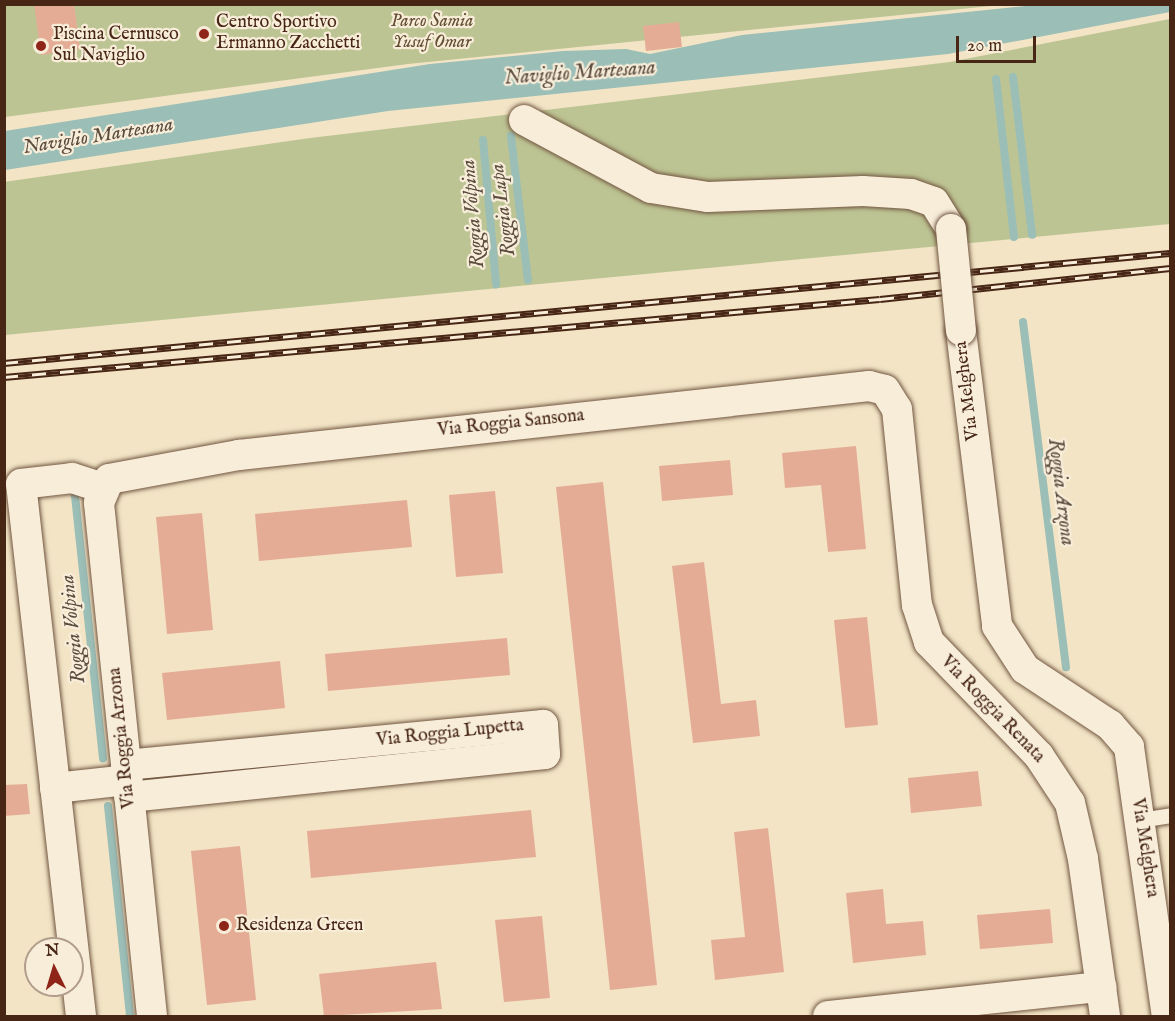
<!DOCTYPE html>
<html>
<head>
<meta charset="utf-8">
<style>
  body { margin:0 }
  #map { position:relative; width:1175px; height:1021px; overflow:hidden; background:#f2e4c5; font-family:"IM FELL English",serif }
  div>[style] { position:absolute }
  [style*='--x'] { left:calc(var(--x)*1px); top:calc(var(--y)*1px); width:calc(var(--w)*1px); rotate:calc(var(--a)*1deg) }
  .green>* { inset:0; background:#bdc493 }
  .water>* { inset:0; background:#9bbeb7 }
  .stream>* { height:8px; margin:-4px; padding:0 4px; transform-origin:4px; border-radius:4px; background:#9bbeb7 }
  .building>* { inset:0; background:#e5ac95 }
  .roads { filter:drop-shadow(0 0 2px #725641) drop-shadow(0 0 2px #725641) }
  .service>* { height:15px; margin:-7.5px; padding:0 7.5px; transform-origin:7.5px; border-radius:7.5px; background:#f7edd9 }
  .minor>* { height:30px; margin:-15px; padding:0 15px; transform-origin:15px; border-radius:15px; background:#f7edd9 }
  .rail>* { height:7px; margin-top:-3.5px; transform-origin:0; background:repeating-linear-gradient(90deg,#f7edd9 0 14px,#472615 0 28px); box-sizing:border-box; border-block:2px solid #472615 }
  .bridges { filter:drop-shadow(0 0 2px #725641) drop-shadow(0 0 2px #725641) }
  .minor-bridge>* { height:30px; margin:-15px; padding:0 15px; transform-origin:15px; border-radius:15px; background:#f7edd9 }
  .dots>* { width:16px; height:16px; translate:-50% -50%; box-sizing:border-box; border:3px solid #f7edd9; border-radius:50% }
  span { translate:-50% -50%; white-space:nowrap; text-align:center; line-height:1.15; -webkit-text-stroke:4.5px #f7edd9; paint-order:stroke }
  .park-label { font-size:18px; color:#644e34; font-style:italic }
  .poi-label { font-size:18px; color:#472615 }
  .left { translate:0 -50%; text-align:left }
  .street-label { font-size:18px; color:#472615 }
  .water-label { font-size:20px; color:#5c4c3e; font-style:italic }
  .frame { position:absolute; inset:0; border:6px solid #472615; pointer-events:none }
  .north { position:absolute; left:24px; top:937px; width:60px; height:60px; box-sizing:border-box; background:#f7edd9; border:2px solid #b19d8b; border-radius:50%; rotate:355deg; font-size:16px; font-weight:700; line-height:24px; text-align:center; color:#472615 }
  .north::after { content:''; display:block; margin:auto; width:21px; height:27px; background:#8f2418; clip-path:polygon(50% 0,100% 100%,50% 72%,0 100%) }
  .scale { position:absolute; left:956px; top:36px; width:80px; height:27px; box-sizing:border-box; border:3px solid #472615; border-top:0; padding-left:8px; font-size:18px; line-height:21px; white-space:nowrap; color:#472615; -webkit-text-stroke:4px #f7edd9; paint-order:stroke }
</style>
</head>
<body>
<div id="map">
  <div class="green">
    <div style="clip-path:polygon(4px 5px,1001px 5px,408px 64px,5px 117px)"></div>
    <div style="clip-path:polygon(1170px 19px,1170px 224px,5px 335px,4px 182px,310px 138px,950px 62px)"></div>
  </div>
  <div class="water">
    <div style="clip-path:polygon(1036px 5px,1170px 5px,1170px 12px,948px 54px,388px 111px,5px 170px,5px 131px,430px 64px,563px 51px,626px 49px,650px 54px,742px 35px)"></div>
  </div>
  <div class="stream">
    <div style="--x:1013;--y:77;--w:159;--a:83.1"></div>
    <div style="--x:996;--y:79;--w:159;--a:83.5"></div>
    <div style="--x:511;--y:136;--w:145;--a:83.3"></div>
    <div style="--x:483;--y:140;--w:145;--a:84.8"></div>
    <div style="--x:1023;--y:322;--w:348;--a:82.9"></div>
    <div style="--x:75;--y:496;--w:264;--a:83.9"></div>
    <div style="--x:108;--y:806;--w:211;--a:84"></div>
  </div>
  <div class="building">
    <div style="clip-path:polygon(34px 4px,74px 4px,80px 49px,41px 55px)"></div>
    <div style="clip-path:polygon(679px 22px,682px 47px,646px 51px,643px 26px)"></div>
    <div style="clip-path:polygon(856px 446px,866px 549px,828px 552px,821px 485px,785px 488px,782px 453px)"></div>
    <div style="clip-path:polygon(730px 460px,733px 495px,662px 501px,659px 466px)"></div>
    <div style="clip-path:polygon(603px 482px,657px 985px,610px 990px,556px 487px)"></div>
    <div style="clip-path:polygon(495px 491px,503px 573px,456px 577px,449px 495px)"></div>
    <div style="clip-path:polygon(407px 500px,412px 547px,259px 561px,255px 514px)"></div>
    <div style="clip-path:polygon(202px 513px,213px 630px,167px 634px,156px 517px)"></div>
    <div style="clip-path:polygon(704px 562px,721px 704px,756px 700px,760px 736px,693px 743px,672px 566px)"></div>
    <div style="clip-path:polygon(867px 617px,878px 725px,845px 728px,834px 620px)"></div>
    <div style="clip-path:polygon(507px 638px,510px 675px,328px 691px,325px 654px)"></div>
    <div style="clip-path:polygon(280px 661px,285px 708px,167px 720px,162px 673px)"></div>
    <div style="clip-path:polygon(978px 771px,982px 806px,911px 813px,908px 778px)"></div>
    <div style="clip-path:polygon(27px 784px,30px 814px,4px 816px,4px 785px)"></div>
    <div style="clip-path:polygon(531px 810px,536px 857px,311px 878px,307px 831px)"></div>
    <div style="clip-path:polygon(768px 828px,784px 972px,715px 980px,711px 940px,745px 937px,734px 832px)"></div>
    <div style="clip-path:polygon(240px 846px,256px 1000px,207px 1005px,191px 851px)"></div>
    <div style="clip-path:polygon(883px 889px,886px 924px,923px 921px,926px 955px,853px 963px,846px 893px)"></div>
    <div style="clip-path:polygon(1050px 909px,1053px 943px,980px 949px,977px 915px)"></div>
    <div style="clip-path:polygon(542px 916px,550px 998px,504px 1002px,495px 920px)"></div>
    <div style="clip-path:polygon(436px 962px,442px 1009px,324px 1016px,319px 974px)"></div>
  </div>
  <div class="roads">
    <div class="service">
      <div style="--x:1140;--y:820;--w:30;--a:-9"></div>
    </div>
    <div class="minor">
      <div style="--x:524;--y:120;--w:144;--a:28.2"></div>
      <div style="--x:651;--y:188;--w:58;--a:9"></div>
      <div style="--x:708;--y:197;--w:155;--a:-2.2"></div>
      <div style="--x:863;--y:191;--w:48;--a:3.6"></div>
      <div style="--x:911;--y:194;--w:24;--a:19"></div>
      <div style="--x:934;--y:202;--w:32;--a:58"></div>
      <div style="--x:961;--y:331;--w:297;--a:83"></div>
      <div style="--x:997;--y:626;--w:51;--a:56.9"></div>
      <div style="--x:1025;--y:669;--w:102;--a:33.4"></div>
      <div style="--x:1110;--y:725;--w:29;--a:49"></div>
      <div style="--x:1129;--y:747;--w:272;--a:82"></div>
      <div style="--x:126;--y:765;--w:419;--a:-5.5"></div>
      <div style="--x:543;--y:725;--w:29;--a:86"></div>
      <div style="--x:545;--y:754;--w:418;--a:174.1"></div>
      <div style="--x:55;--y:788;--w:72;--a:-6.3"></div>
      <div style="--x:81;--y:1016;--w:535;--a:-96.43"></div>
      <div style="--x:21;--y:484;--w:51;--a:-6.7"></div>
      <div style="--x:72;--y:478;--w:33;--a:18"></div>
      <div style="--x:152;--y:1016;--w:516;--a:-95.9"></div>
      <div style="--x:99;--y:503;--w:26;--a:-67"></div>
      <div style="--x:109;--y:479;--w:132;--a:-10.5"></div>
      <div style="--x:239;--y:455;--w:634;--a:-6.25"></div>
      <div style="--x:869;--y:386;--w:16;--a:14"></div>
      <div style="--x:885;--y:390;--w:22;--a:58"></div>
      <div style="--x:897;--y:409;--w:197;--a:84.2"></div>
      <div style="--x:917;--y:605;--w:39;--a:72"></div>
      <div style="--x:929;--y:642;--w:158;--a:46"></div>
      <div style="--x:1039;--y:756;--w:56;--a:56.6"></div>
      <div style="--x:1070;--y:803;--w:57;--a:76.9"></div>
      <div style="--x:1083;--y:859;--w:159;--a:82"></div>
      <div style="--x:828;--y:1016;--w:275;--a:-6.1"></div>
    </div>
  </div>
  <div class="rail">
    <div style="--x:4;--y:363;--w:1171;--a:-5.39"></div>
    <div style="--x:4;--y:377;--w:879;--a:-5.09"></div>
    <div style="--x:880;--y:299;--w:292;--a:-6.1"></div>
  </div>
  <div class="bridges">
    <div class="minor-bridge">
      <div style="--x:951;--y:229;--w:102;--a:84.4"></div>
    </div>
  </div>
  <div class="dots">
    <div style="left:204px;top:34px;background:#8f2418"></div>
    <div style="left:41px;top:46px;background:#8f2418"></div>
    <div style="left:224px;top:926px;background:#8f2418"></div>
  </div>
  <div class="park-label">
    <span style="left:432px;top:33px">Parco Samia<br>Yusuf Omar</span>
  </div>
  <div class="poi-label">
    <span class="left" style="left:216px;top:34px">Centro Sportivo<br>Ermanno Zacchetti</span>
    <span class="left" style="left:53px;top:46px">Piscina Cernusco<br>Sul Naviglio</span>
    <span class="left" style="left:236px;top:926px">Residenza Green</span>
  </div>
  <div class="street-label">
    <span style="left:968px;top:391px;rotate:-97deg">Via Melghera</span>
    <span style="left:511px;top:424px;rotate:-6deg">Via Roggia Sansona</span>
    <span style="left:992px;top:710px;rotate:46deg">Via Roggia Renata</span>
    <span style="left:450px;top:734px;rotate:-6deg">Via Roggia Lupetta</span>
    <span style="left:123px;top:738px;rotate:-96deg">Via Roggia Arzona</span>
    <span style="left:1144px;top:848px;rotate:81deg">Via Melghera</span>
  </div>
  <div class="water-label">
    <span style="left:580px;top:73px;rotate:-4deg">Naviglio Martesana</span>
    <span style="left:98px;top:136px;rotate:-9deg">Naviglio Martesana</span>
    <span style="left:503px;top:210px;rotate:-97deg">Roggia Lupa</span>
    <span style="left:473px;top:214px;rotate:-95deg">Roggia Volpina</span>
    <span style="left:1061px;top:492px;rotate:83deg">Roggia Arzona</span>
    <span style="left:73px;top:629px;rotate:-96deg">Roggia Volpina</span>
  </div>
  <div class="frame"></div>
  <div class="north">N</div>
  <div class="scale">20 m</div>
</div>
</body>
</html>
